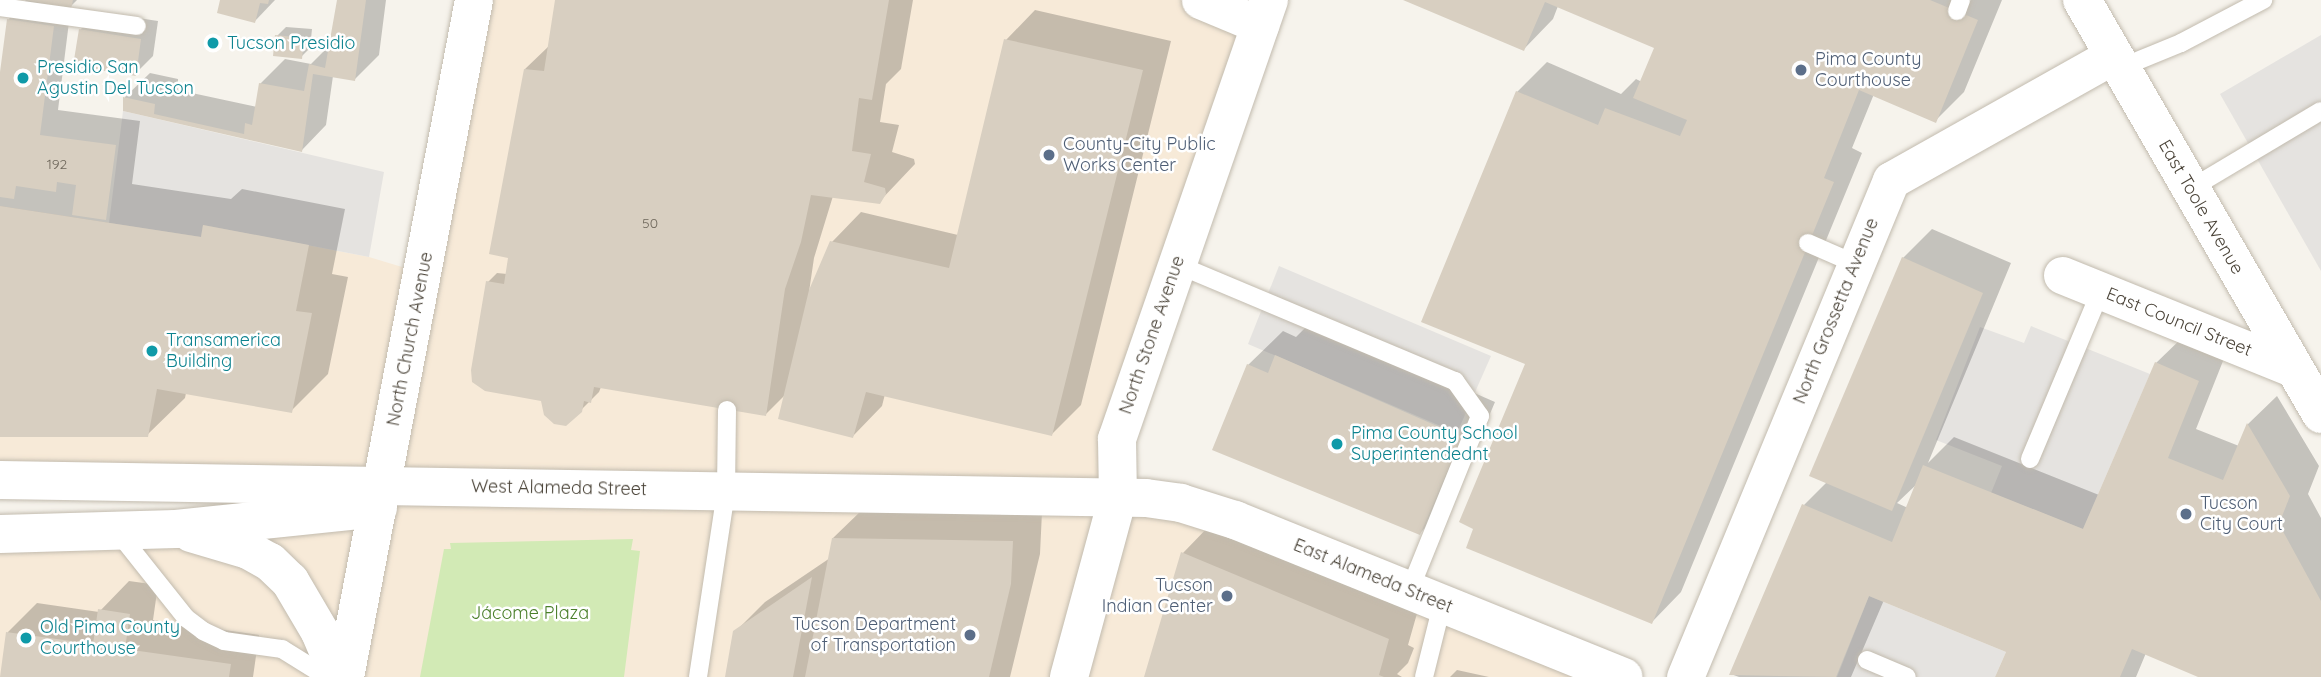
<!DOCTYPE html>
<html>
<head>
<meta charset="utf-8">
<style>
  body { margin:0 }
  #map { position:relative; width:2321px; height:677px; overflow:hidden; background:#f6f3ec; font-family:Quicksand,sans-serif }
  div>[style] { position:absolute }
  [style*='--x'] { left:calc(var(--x)*1px); top:calc(var(--y)*1px); width:calc(var(--w)*1px); rotate:calc(var(--a)*1deg) }
  .commercial>* { inset:0; background:#f7ead8 }
  .green>* { inset:0; background:#d2eab5 }
  .parking>* { inset:0; background:#e5e3e0 }
  .shadow>* { inset:0; background:#0003 }
  .building>* { inset:0; background:#d8cfc1 }
  .roads { filter:drop-shadow(0 0 2px #c2bbae) drop-shadow(0 0 2px #c2bbae) }
  .service>* { height:18px; margin:-9px; padding:0 9px; transform-origin:9px; border-radius:9px; background:#fff }
  .minor>* { height:37px; margin:-18.5px; padding:0 18.5px; transform-origin:18.5px; border-radius:18.5px; background:#fff }
  .tertiary>* { height:38px; margin:-19px; padding:0 19px; transform-origin:19px; border-radius:19px; background:#fff }
  .dots>* { width:19px; height:19px; translate:-50% -50%; box-sizing:border-box; border:4px solid #fff; border-radius:50% }
  span { translate:-50% -50%; white-space:nowrap; text-align:center; line-height:1.15; -webkit-text-stroke:5px #fff; paint-order:stroke }
  .number-label { font-size:14px; color:#6e675b }
  .number-label span { -webkit-text-stroke-width:0 }
  .culture-label { font-size:18px; color:#0d838f }
  .left { translate:0 -50%; text-align:left }
  .service-label { font-size:18px; color:#4e5e75 }
  .right { translate:-100% -50%; text-align:right }
  .street-label { font-size:18px; color:#4b4439 }
  .park-label { font-size:18px; color:#4a7f2a }
</style>
</head>
<body>
<div id="map">
  <div class="commercial">
    <div style="clip-path:polygon(473px 0,1200px 0,1260px 25px,1119px 478px,1623px 677px,0 677px,0 534px,377px 508px,0 480px,0 206px,201px 237px,203px 225px,369px 257px,422px 273px)"></div>
  </div>
  <div class="green">
    <div style="clip-path:polygon(633px 539px,631px 550px,640px 551px,624px 677px,420px 677px,444px 549px,451px 549px,450px 543px)"></div>
  </div>
  <div class="parking">
    <div style="clip-path:polygon(2321px 35px,2321px 271px,2220px 94px)"></div>
    <div style="clip-path:polygon(123px 111px,384px 172px,369px 257px,203px 225px,201px 237px,109px 223px)"></div>
    <div style="clip-path:polygon(1279px 266px,1491px 356px,1457px 433px,1248px 344px)"></div>
    <div style="clip-path:polygon(2031px 326px,2150px 374px,2083px 529px,1991px 493px,2002px 466px,1936px 440px,1980px 327px,2024px 343px)"></div>
    <div style="clip-path:polygon(1869px 596px,2006px 652px,1995px 677px,1837px 677px)"></div>
  </div>
  <div class="shadow">
    <div style="clip-path:polygon(26px 0,77px 0,71px 6px,58px 110px,140px 121px,132px 184px,231px 199px,242px 189px,345px 209px,332px 274px,348px 277px,328px 374px,291px 411px,186px 393px,185px 398px,147px 435px,0 435px,0 86px,8px 20px)"></div>
    <div style="clip-path:polygon(221px 0,275px 0,255px 21px)"></div>
    <div style="clip-path:polygon(339px 0,386px 0,379px 55px,354px 80px,333px 76px,326px 125px,302px 150px,124px 109px,125px 97px,150px 73px,178px 79px,178px 90px,257px 107px,260px 84px,285px 59px,311px 64px,331px 44px)"></div>
    <div style="clip-path:polygon(557px 0,913px 0,901px 69px,886px 84px,880px 122px,899px 125px,892px 152px,914px 159px,915px 164px,879px 202px,833px 196px,814px 258px,809px 292px,832px 242px,861px 212px,958px 235px,1006px 40px,1035px 10px,1171px 41px,1081px 405px,1052px 434px,885px 394px,882px 406px,853px 436px,786px 394px,765px 415px,601px 387px,599px 392px,581px 410px,488px 282px,497px 273px,507px 274px,525px 69px,550px 45px)"></div>
    <div style="clip-path:polygon(1407px 0,2002px 0,1964px 92px,1935px 121px,1874px 94px,1852px 148px,1862px 153px,1681px 592px,1652px 622px,1527px 363px,1517px 92px,1547px 62px,1621px 94px,1636px 79px,1642px 82px,1657px 47px,1558px 6px,1553px 19px,1524px 49px)"></div>
    <div style="clip-path:polygon(98px 12px,158px 21px,153px 56px,135px 74px,80px 30px)"></div>
    <div style="clip-path:polygon(286px 27px,312px 29px,310px 48px,301px 57px,277px 36px)"></div>
    <div style="clip-path:polygon(evenodd,1932px 229px,2011px 263px,1928px 463px,1954px 437px,2099px 495px,2156px 363px,2186px 334px,2227px 351px,2196px 429px,2239px 446px,2248px 424px,2277px 396px,2319px 466px,2308px 494px,2321px 518px,2321px 677px,2203px 677px,2146px 653px,2136px 677px,1997px 677px,2008px 651px,1884px 600px,1851px 677px,1739px 677px,1731px 674px,1804px 505px,1827px 482px,1903px 258px,1932px 229px,1918px 483px,1908px 508px,1897px 503px,1918px 483px)"></div>
    <div style="clip-path:polygon(1311px 322px,1495px 402px,1454px 499px,1420px 533px,1248px 365px,1283px 331px,1296px 337px)"></div>
    <div style="clip-path:polygon(863px 509px,1042px 512px,1040px 554px,1010px 677px,727px 677px,735px 632px,765px 602px,830px 558px,833px 538px)"></div>
    <div style="clip-path:polygon(1212px 523px,1418px 610px,1408px 645px,1414px 648px,1408px 663px,1397px 674px,1402px 677px,1147px 677px,1183px 553px)"></div>
    <div style="clip-path:polygon(129px 581px,158px 585px,153px 620px,259px 635px,253px 677px,1px 677px,8px 632px,37px 603px,99px 612px)"></div>
    <div style="clip-path:polygon(1457px 670px,1489px 677px,1450px 677px)"></div>
  </div>
  <div class="building">
    <div style="clip-path:polygon(25px 0,73px 0,71px 9px)"></div>
    <div style="clip-path:polygon(220px 0,269px 0,268px 4px,260px 3px,255px 23px,217px 13px)"></div>
    <div style="clip-path:polygon(337px 0,366px 0,355px 81px,313px 74px,302px 152px,123px 111px,123px 97px,155px 104px,154px 114px,244px 134px,245px 123px,252px 125px,259px 83px,304px 91px,309px 64px,325px 68px)"></div>
    <div style="clip-path:polygon(555px 0,889px 0,872px 100px,859px 98px,852px 151px,871px 154px,864px 182px,885px 188px,886px 194px,880px 204px,811px 195px,801px 242px,785px 289px,766px 416px,594px 387px,591px 403px,584px 401px,582px 412px,566px 426px,554px 424px,544px 415px,541px 401px,485px 391px,472px 382px,471px 370px,486px 281px,504px 284px,508px 258px,489px 254px,524px 69px,544px 71px)"></div>
    <div style="clip-path:polygon(1403px 0,1930px 0,1978px 20px,1936px 123px,1859px 90px,1824px 178px,1834px 182px,1652px 624px,1466px 548px,1473px 529px,1459px 522px,1525px 364px,1421px 322px,1516px 91px,1598px 125px,1605px 108px,1680px 136px,1687px 120px,1633px 98px,1654px 48px,1545px 2px,1524px 51px)"></div>
    <div style="clip-path:polygon(7px 19px,54px 26px,40px 135px,116px 145px,106px 220px,72px 215px,76px 185px,57px 182px,56px 192px,16px 186px,14px 199px,0 197px,0 72px)"></div>
    <div style="clip-path:polygon(79px 29px,141px 39px,136px 76px,73px 66px)"></div>
    <div style="clip-path:polygon(275px 35px,304px 38px,302px 59px,273px 56px)"></div>
    <div style="clip-path:polygon(1004px 39px,1143px 70px,1052px 436px,866px 392px,853px 438px,778px 419px,809px 290px,830px 241px,949px 268px)"></div>
    <div style="clip-path:polygon(0 206px,201px 237px,203px 225px,309px 245px,296px 311px,312px 313px,292px 413px,157px 389px,148px 437px,0 437px)"></div>
    <div style="clip-path:polygon(1902px 257px,1983px 293px,1892px 511px,1809px 476px)"></div>
    <div style="clip-path:polygon(1275px 355px,1462px 437px,1420px 535px,1212px 450px,1247px 364px,1268px 373px)"></div>
    <div style="clip-path:polygon(2155px 362px,2199px 381px,2168px 458px,2223px 480px,2247px 423px,2290px 496px,2279px 524px,2321px 601px,2321px 677px,2198px 677px,2132px 649px,2120px 677px,1995px 677px,2006px 652px,1869px 596px,1836px 677px,1729px 675px,1802px 504px,1892px 542px,1923px 465px,2083px 529px)"></div>
    <div style="clip-path:polygon(832px 538px,1013px 541px,1011px 584px,989px 677px,805px 677px)"></div>
    <div style="clip-path:polygon(1181px 552px,1389px 639px,1379px 675px,1384px 677px,1144px 677px)"></div>
    <div style="clip-path:polygon(812px 577px,793px 677px,725px 677px,733px 631px)"></div>
    <div style="clip-path:polygon(98px 609px,130px 614px,125px 649px,231px 664px,229px 677px,0 677px,6px 632px,93px 644px)"></div>
  </div>
  <div class="roads">
    <div class="service">
      <div style="--x:0;--y:7;--w:138;--a:7.9"></div>
      <div style="--x:1957;--y:11;--w:12;--a:-70"></div>
      <div style="--x:2120;--y:68;--w:66;--a:-22.3"></div>
      <div style="--x:2181;--y:43;--w:93;--a:-27.7"></div>
      <div style="--x:2190;--y:189;--w:152;--a:-30.8"></div>
      <div style="--x:1808;--y:243;--w:52;--a:23.6"></div>
      <div style="--x:1176;--y:264;--w:303;--a:22.8"></div>
      <div style="--x:1455;--y:381;--w:43;--a:54.5"></div>
      <div style="--x:1480;--y:416;--w:190;--a:112"></div>
      <div style="--x:2030;--y:459;--w:183;--a:-67.2"></div>
      <div style="--x:116;--y:530;--w:112;--a:51.5"></div>
      <div style="--x:186;--y:618;--w:21;--a:37"></div>
      <div style="--x:203;--y:631;--w:23;--a:25"></div>
      <div style="--x:224;--y:641;--w:59;--a:7.9"></div>
      <div style="--x:282;--y:649;--w:53;--a:31.9"></div>
      <div style="--x:1867;--y:660;--w:43;--a:23"></div>
      <div style="--x:698;--y:677;--w:188;--a:-81.4"></div>
      <div style="--x:726;--y:491;--w:81;--a:-89.3"></div>
      <div style="--x:1424;--y:677;--w:74;--a:-76"></div>
    </div>
    <div class="minor">
      <div style="--x:1200;--y:0;--w:65;--a:22.6"></div>
      <div style="--x:2062;--y:275;--w:251;--a:22"></div>
      <div style="--x:1685;--y:677;--w:538;--a:-67.49"></div>
      <div style="--x:1891;--y:180;--w:253;--a:-29.3"></div>
    </div>
    <div class="tertiary">
      <div style="--x:2082;--y:0;--w:478;--a:60"></div>
      <div style="--x:0;--y:480;--w:1146;--a:0.9"></div>
      <div style="--x:1146;--y:498;--w:35;--a:8"></div>
      <div style="--x:1181;--y:503;--w:57;--a:17.5"></div>
      <div style="--x:1235;--y:520;--w:419;--a:22"></div>
      <div style="--x:191;--y:533;--w:59;--a:16.6"></div>
      <div style="--x:248;--y:550;--w:25;--a:29"></div>
      <div style="--x:270;--y:562;--w:28;--a:44"></div>
      <div style="--x:290;--y:581;--w:59;--a:59.5"></div>
      <div style="--x:320;--y:632;--w:49;--a:67.1"></div>
      <div style="--x:0;--y:534;--w:176;--a:-1.6"></div>
      <div style="--x:176;--y:529;--w:203;--a:-5.9"></div>
      <div style="--x:345;--y:677;--w:689;--a:-79.21"></div>
      <div style="--x:1069;--y:677;--w:187;--a:-74.8"></div>
      <div style="--x:1118;--y:497;--w:58;--a:-91"></div>
      <div style="--x:1117;--y:439;--w:465;--a:-70.9"></div>
    </div>
  </div>
  <div class="dots">
    <div style="left:213px;top:43px;background:#0f9aa8"></div>
    <div style="left:1801px;top:70px;background:#5c6f8a"></div>
    <div style="left:23px;top:78px;background:#0f9aa8"></div>
    <div style="left:1049px;top:155px;background:#5c6f8a"></div>
    <div style="left:152px;top:351px;background:#0f9aa8"></div>
    <div style="left:1337px;top:444px;background:#0f9aa8"></div>
    <div style="left:2186px;top:514px;background:#5c6f8a"></div>
    <div style="left:1227px;top:596px;background:#5c6f8a"></div>
    <div style="left:970px;top:635px;background:#5c6f8a"></div>
    <div style="left:26px;top:638px;background:#0f9aa8"></div>
  </div>
  <div class="number-label">
    <span style="left:57px;top:164px">192</span>
    <span style="left:650px;top:223px">50</span>
  </div>
  <div class="culture-label">
    <span class="left" style="left:227px;top:43px">Tucson Presidio</span>
    <span class="left" style="left:37px;top:78px">Presidio San<br>Agustin Del Tucson</span>
    <span class="left" style="left:166px;top:351px">Transamerica<br>Building</span>
    <span class="left" style="left:1351px;top:444px">Pima County School<br>Superintendednt</span>
    <span class="left" style="left:40px;top:638px">Old Pima County<br>Courthouse</span>
  </div>
  <div class="service-label">
    <span class="left" style="left:1815px;top:70px">Pima County<br>Courthouse</span>
    <span class="left" style="left:1063px;top:155px">County-City Public<br>Works Center</span>
    <span class="left" style="left:2200px;top:514px">Tucson<br>City Court</span>
    <span class="right" style="left:1213px;top:596px">Tucson<br>Indian Center</span>
    <span class="right" style="left:956px;top:635px">Tucson Department<br>of Transportation</span>
  </div>
  <div class="street-label">
    <span style="left:2201px;top:207px;rotate:60deg">East Toole Avenue</span>
    <span style="left:1836px;top:311px;rotate:-68deg">North Grossetta Avenue</span>
    <span style="left:2179px;top:322px;rotate:22deg">East Council Street</span>
    <span style="left:1152px;top:335px;rotate:-71deg">North Stone Avenue</span>
    <span style="left:410px;top:339px;rotate:-79deg">North Church Avenue</span>
    <span style="left:559px;top:488px;rotate:1deg">West Alameda Street</span>
    <span style="left:1373px;top:576px;rotate:22deg">East Alameda Street</span>
  </div>
  <div class="park-label">
    <span style="left:530px;top:613px">Jácome Plaza</span>
  </div>
</div>
</body>
</html>
